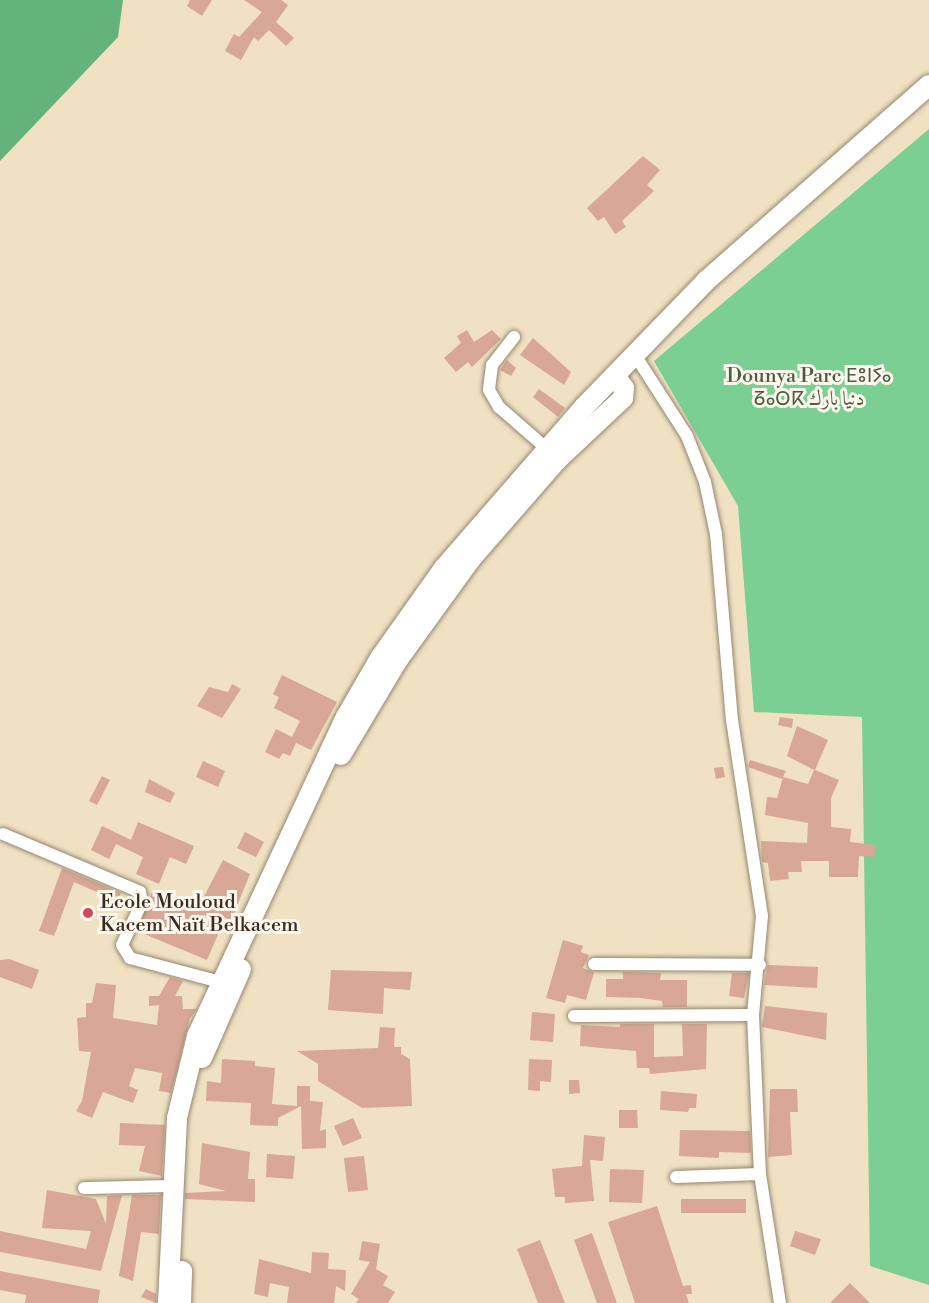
<!DOCTYPE html>
<html>
<head>
<meta charset="utf-8">
<style>
  body { margin:0 }
  #map { position:relative; width:929px; height:1303px; overflow:hidden; background:#efe1c2; font-family:"Libre Bodoni",Amiri,"Noto Sans Tifinagh",serif }
  div>[style] { position:absolute }
  [style*='--x'] { left:calc(var(--x)*1px); top:calc(var(--y)*1px); width:calc(var(--w)*1px); rotate:calc(var(--a)*1deg) }
  .green>* { inset:0; background:#7bcf92 }
  .forest>* { inset:0; background:#64b27c }
  .building>* { inset:0; background:#d8a795 }
  .roads { filter:drop-shadow(0 0 2px #958670) drop-shadow(0 0 2px #958670) }
  .minor>* { height:12px; margin:-6px; padding:0 6px; transform-origin:6px; border-radius:6px; background:#fff }
  .primary>* { height:20px; margin:-10px; padding:0 10px; transform-origin:10px; border-radius:10px; background:#fff }
  .dots>* { width:16px; height:16px; translate:-50% -50%; box-sizing:border-box; border:3px solid #fbf7ec; border-radius:50% }
  span { translate:-50% -50%; white-space:nowrap; text-align:center; line-height:1.15; -webkit-text-stroke:6px #fbf7ec; paint-order:stroke }
  .park-label { font-size:20px; color:#4e5c41 }
  .poi-label { font-size:20px; color:#3b2a1e }
  .left { translate:0 -50%; text-align:left }
</style>
</head>
<body>
<div id="map">
  <div class="green">
    <div style="clip-path:polygon(929px 129px,929px 1285px,870px 1266px,862px 717px,754px 712px,738px 506px,654px 361px)"></div>
  </div>
  <div class="forest">
    <div style="clip-path:polygon(0 0,123px 0,118px 37px,0 161px)"></div>
  </div>
  <div class="building">
    <div style="clip-path:polygon(190px 0,212px 0,202px 16px,187px 6px)"></div>
    <div style="clip-path:polygon(244px 0,281px 0,288px 5px,276px 22px,294px 38px,286px 46px,269px 30px,258px 41px,254px 37px,241px 60px,225px 51px,234px 34px,239px 37px,262px 12px)"></div>
    <div style="clip-path:polygon(643px 156px,660px 170px,647px 185px,654px 191px,622px 221px,626px 227px,615px 234px,604px 217px,598px 221px,587px 208px)"></div>
    <div style="clip-path:polygon(467px 330px,474px 342px,492px 330px,501px 339px,472px 367px,468px 362px,456px 372px,444px 358px,461px 343px,457px 336px)"></div>
    <div style="clip-path:polygon(533px 338px,571px 372px,564px 385px,520px 355px)"></div>
    <div style="clip-path:polygon(507px 360px,516px 368px,511px 376px,500px 370px)"></div>
    <div style="clip-path:polygon(539px 389px,565px 408px,558px 417px,533px 397px)"></div>
    <div style="clip-path:polygon(282px 675px,337px 702px,311px 750px,296px 743px,290px 756px,283px 753px,279px 759px,265px 752px,276px 729px,292px 737px,300px 721px,274px 708px,279px 697px,273px 694px)"></div>
    <div style="clip-path:polygon(232px 684px,241px 689px,222px 718px,197px 706px,209px 687px,228px 692px)"></div>
    <div style="clip-path:polygon(780px 717px,793px 719px,792px 728px,778px 725px)"></div>
    <div style="clip-path:polygon(797px 726px,828px 740px,815px 770px,839px 780px,831px 798px,831px 827px,851px 829px,850px 842px,876px 845px,874px 857px,859px 856px,858px 877px,829px 877px,829px 861px,801px 861px,802px 872px,788px 872px,789px 879px,770px 881px,768px 863px,762px 862px,761px 841px,807px 843px,808px 823px,765px 815px,767px 797px,777px 798px,783px 777px,808px 784px,814px 770px,787px 756px)"></div>
    <div style="clip-path:polygon(750px 760px,786px 771px,782px 779px,748px 767px)"></div>
    <div style="clip-path:polygon(203px 761px,225px 771px,218px 787px,196px 777px)"></div>
    <div style="clip-path:polygon(723px 767px,725px 777px,716px 779px,714px 768px)"></div>
    <div style="clip-path:polygon(102px 776px,110px 780px,97px 805px,89px 801px)"></div>
    <div style="clip-path:polygon(149px 779px,175px 793px,170px 803px,145px 792px)"></div>
    <div style="clip-path:polygon(138px 822px,194px 846px,186px 864px,170px 857px,159px 884px,136px 874px,143px 857px,116px 844px,109px 859px,91px 850px,102px 826px,131px 840px)"></div>
    <div style="clip-path:polygon(245px 832px,264px 842px,256px 857px,237px 848px)"></div>
    <div style="clip-path:polygon(223px 860px,250px 874px,231px 921px,225px 918px,207px 960px,137px 931px,152px 892px,197px 910px)"></div>
    <div style="clip-path:polygon(62px 868px,121px 893px,117px 901px,74px 882px,54px 936px,39px 931px)"></div>
    <div style="clip-path:polygon(563px 940px,583px 946px,581px 952px,589px 955px,583px 968px,594px 972px,586px 1000px,567px 995px,565px 1003px,546px 998px)"></div>
    <div style="clip-path:polygon(9px 959px,39px 970px,32px 989px,0 977px,0 960px)"></div>
    <div style="clip-path:polygon(768px 965px,818px 967px,817px 988px,764px 985px)"></div>
    <div style="clip-path:polygon(331px 970px,412px 972px,410px 990px,384px 988px,383px 1014px,328px 1010px)"></div>
    <div style="clip-path:polygon(623px 972px,661px 973px,660px 980px,687px 980px,687px 1007px,663px 1007px,662px 1001px,641px 998px,606px 997px,606px 979px,623px 979px)"></div>
    <div style="clip-path:polygon(732px 973px,749px 973px,744px 998px,729px 996px)"></div>
    <div style="clip-path:polygon(170px 977px,183px 981px,175px 996px,182px 996px,183px 1009px,197px 1009px,190px 1018px,171px 1093px,159px 1091px,162px 1073px,135px 1068px,129px 1086px,138px 1090px,133px 1103px,103px 1092px,92px 1118px,76px 1111px,82px 1101px,91px 1052px,79px 1051px,77px 1018px,86px 1017px,86px 1003px,92px 1003px,96px 983px,116px 985px,113px 1018px,157px 1025px,159px 1005px,149px 1006px,149px 996px,159px 996px)"></div>
    <div style="clip-path:polygon(765px 1006px,827px 1013px,826px 1040px,762px 1027px)"></div>
    <div style="clip-path:polygon(532px 1012px,555px 1014px,553px 1042px,530px 1040px)"></div>
    <div style="clip-path:polygon(620px 1024px,654px 1024px,654px 1057px,683px 1056px,682px 1024px,707px 1024px,706px 1069px,650px 1074px,649px 1068px,637px 1068px,636px 1051px,580px 1046px,581px 1025px,620px 1027px)"></div>
    <div style="clip-path:polygon(380px 1027px,395px 1028px,394px 1047px,401px 1047px,401px 1054px,410px 1059px,412px 1106px,362px 1108px,318px 1081px,318px 1064px,297px 1051px,378px 1048px)"></div>
    <div style="clip-path:polygon(222px 1059px,255px 1061px,255px 1066px,275px 1068px,272px 1104px,297px 1106px,297px 1086px,310px 1086px,310px 1101px,323px 1102px,320px 1131px,326px 1129px,326px 1148px,302px 1149px,301px 1106px,278px 1118px,278px 1126px,250px 1125px,251px 1103px,206px 1101px,207px 1081px,221px 1083px)"></div>
    <div style="clip-path:polygon(529px 1059px,552px 1060px,551px 1082px,540px 1081px,540px 1091px,528px 1090px)"></div>
    <div style="clip-path:polygon(569px 1080px,579px 1080px,580px 1093px,569px 1094px)"></div>
    <div style="clip-path:polygon(770px 1089px,797px 1089px,798px 1112px,790px 1112px,792px 1155px,768px 1157px)"></div>
    <div style="clip-path:polygon(661px 1091px,697px 1094px,696px 1108px,689px 1108px,688px 1112px,660px 1110px)"></div>
    <div style="clip-path:polygon(619px 1110px,637px 1110px,638px 1128px,619px 1128px)"></div>
    <div style="clip-path:polygon(353px 1118px,362px 1138px,343px 1146px,334px 1126px)"></div>
    <div style="clip-path:polygon(120px 1123px,165px 1125px,162px 1176px,139px 1171px,145px 1146px,119px 1145px)"></div>
    <div style="clip-path:polygon(680px 1130px,750px 1131px,751px 1153px,719px 1152px,719px 1158px,679px 1156px)"></div>
    <div style="clip-path:polygon(584px 1135px,605px 1137px,603px 1161px,590px 1160px,594px 1201px,565px 1203px,565px 1197px,555px 1197px,552px 1169px,582px 1166px)"></div>
    <div style="clip-path:polygon(202px 1143px,250px 1152px,248px 1179px,255px 1179px,255px 1202px,185px 1199px,185px 1193px,226px 1191px,199px 1184px)"></div>
    <div style="clip-path:polygon(267px 1154px,295px 1156px,293px 1179px,266px 1177px)"></div>
    <div style="clip-path:polygon(364px 1156px,368px 1190px,348px 1192px,344px 1158px)"></div>
    <div style="clip-path:polygon(610px 1169px,644px 1170px,642px 1203px,609px 1202px)"></div>
    <div style="clip-path:polygon(47px 1190px,96px 1199px,106px 1224px,107px 1196px,122px 1195px,101px 1271px,0 1252px,0 1231px,86px 1249px,91px 1231px,42px 1228px)"></div>
    <div style="clip-path:polygon(132px 1195px,161px 1195px,159px 1234px,141px 1232px,133px 1281px,119px 1276px)"></div>
    <div style="clip-path:polygon(681px 1199px,746px 1199px,746px 1213px,681px 1213px)"></div>
    <div style="clip-path:polygon(657px 1206px,683px 1286px,691px 1285px,692px 1294px,686px 1294px,689px 1303px,635px 1303px,608px 1222px)"></div>
    <div style="clip-path:polygon(795px 1231px,821px 1239px,815px 1255px,790px 1246px)"></div>
    <div style="clip-path:polygon(592px 1233px,617px 1303px,597px 1303px,574px 1240px)"></div>
    <div style="clip-path:polygon(540px 1240px,565px 1303px,538px 1303px,517px 1249px)"></div>
    <div style="clip-path:polygon(362px 1241px,380px 1244px,376px 1269px,388px 1276px,383px 1285px,395px 1292px,388px 1303px,356px 1303px,359px 1299px,351px 1294px,370px 1262px,359px 1260px)"></div>
    <div style="clip-path:polygon(312px 1252px,329px 1253px,328px 1269px,346px 1270px,345px 1291px,336px 1286px,334px 1303px,287px 1303px,289px 1287px,270px 1283px,268px 1297px,254px 1294px,259px 1259px,311px 1273px)"></div>
    <div style="clip-path:polygon(0 1271px,100px 1290px,98px 1303px,25px 1303px,26px 1295px,0 1290px)"></div>
    <div style="clip-path:polygon(850px 1283px,870px 1303px,830px 1303px)"></div>
    <div style="clip-path:polygon(146px 1289px,156px 1294px,156px 1303px,141px 1297px)"></div>
  </div>
  <div class="roads">
    <div class="minor">
      <div style="--x:514;--y:337;--w:36;--a:128"></div>
      <div style="--x:492;--y:365;--w:25;--a:97"></div>
      <div style="--x:489;--y:390;--w:20;--a:60"></div>
      <div style="--x:499;--y:407;--w:62;--a:41.1"></div>
      <div style="--x:635;--y:355;--w:96;--a:57.3"></div>
      <div style="--x:687;--y:436;--w:49;--a:68.6"></div>
      <div style="--x:705;--y:482;--w:53;--a:78.1"></div>
      <div style="--x:716;--y:534;--w:187;--a:85.1"></div>
      <div style="--x:732;--y:720;--w:198;--a:81.3"></div>
      <div style="--x:762;--y:916;--w:99;--a:95.2"></div>
      <div style="--x:753;--y:1015;--w:159;--a:87.5"></div>
      <div style="--x:760;--y:1174;--w:131;--a:81.2"></div>
      <div style="--x:3;--y:834;--w:149;--a:22.9"></div>
      <div style="--x:140;--y:892;--w:10;--a:79"></div>
      <div style="--x:142;--y:902;--w:47;--a:114.9"></div>
      <div style="--x:122;--y:945;--w:15;--a:58"></div>
      <div style="--x:130;--y:958;--w:93;--a:14.9"></div>
      <div style="--x:594;--y:964;--w:166;--a:0.3"></div>
      <div style="--x:574;--y:1016;--w:179;--a:-0.3"></div>
      <div style="--x:676;--y:1177;--w:84;--a:-2"></div>
      <div style="--x:84;--y:1188;--w:90;--a:-1.3"></div>
    </div>
    <div class="primary">
      <div style="--x:341;--y:755;--w:109;--a:-59.2"></div>
      <div style="--x:397;--y:661;--w:125;--a:-54.1"></div>
      <div style="--x:470;--y:560;--w:133;--a:-49"></div>
      <div style="--x:557;--y:460;--w:91;--a:-43.2"></div>
      <div style="--x:623;--y:398;--w:10;--a:-84"></div>
      <div style="--x:624;--y:388;--w:15;--a:-127"></div>
      <div style="--x:202;--y:1058;--w:97;--a:-66.3"></div>
      <div style="--x:168;--y:1303;--w:185;--a:-87.2"></div>
      <div style="--x:177;--y:1118;--w:84;--a:-76.3"></div>
      <div style="--x:197;--y:1036;--w:352;--a:-65"></div>
      <div style="--x:346;--y:717;--w:68;--a:-60"></div>
      <div style="--x:380;--y:658;--w:110;--a:-54.6"></div>
      <div style="--x:444;--y:568;--w:213;--a:-49"></div>
      <div style="--x:584;--y:407;--w:175;--a:-45.9"></div>
      <div style="--x:706;--y:281;--w:297;--a:-41.3"></div>
      <div style="--x:181;--y:1303;--w:32;--a:-88"></div>
    </div>
  </div>
  <div class="dots">
    <div style="left:88px;top:913px;background:#d1495b"></div>
  </div>
  <div class="park-label">
    <span style="left:809px;top:388px">Dounya Parc ⴹⵓⵏⵢⴰ<br>ⵒⴰⵔⴽ دنيا بارك</span>
  </div>
  <div class="poi-label">
    <span class="left" style="left:100px;top:914px">Ecole Mouloud<br>Kacem Naït Belkacem</span>
  </div>
</div>
</body>
</html>
